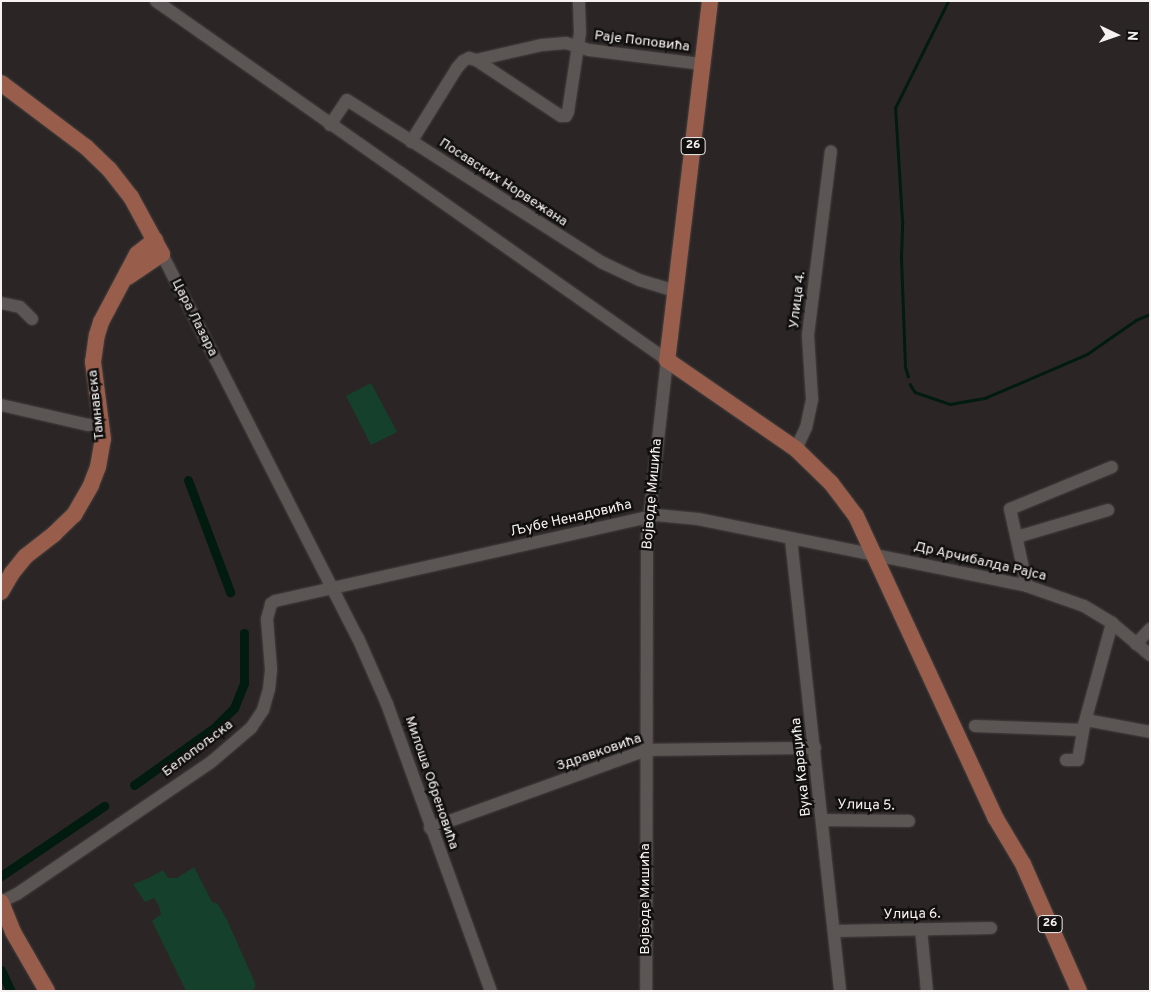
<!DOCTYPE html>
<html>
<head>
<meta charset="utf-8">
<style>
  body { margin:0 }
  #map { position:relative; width:1151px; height:992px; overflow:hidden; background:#2b2625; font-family:Overpass,sans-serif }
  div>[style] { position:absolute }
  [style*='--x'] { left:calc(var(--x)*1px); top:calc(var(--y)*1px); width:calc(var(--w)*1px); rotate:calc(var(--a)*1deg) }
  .green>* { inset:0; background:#14402c }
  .stream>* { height:2.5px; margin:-1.25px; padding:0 1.25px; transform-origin:1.25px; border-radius:1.25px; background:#021b0f }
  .canal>* { height:9px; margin:-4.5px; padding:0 4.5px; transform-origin:4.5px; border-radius:4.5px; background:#021b0f }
  .roads { filter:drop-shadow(0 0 1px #454140) drop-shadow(0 0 1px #454140) }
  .minor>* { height:12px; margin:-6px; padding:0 6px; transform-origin:6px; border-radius:6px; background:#5b5554 }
  .major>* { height:16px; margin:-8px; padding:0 8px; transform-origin:8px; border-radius:8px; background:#995d4c }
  span { translate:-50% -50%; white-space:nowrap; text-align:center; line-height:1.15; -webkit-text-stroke:5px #12100f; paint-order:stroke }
  .shield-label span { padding:1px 4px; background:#12100f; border:1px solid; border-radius:4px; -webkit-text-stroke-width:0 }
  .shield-label { font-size:12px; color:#f6f2f1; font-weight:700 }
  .street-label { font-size:14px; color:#f6f2f1 }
  .frame { position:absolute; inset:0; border:2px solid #f6f2f1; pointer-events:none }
  .north { position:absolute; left:1091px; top:10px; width:50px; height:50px; -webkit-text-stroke:4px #12100f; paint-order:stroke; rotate:93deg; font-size:14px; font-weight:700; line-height:20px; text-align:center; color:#f6f2f1 }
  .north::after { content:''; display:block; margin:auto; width:18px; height:22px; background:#f6f2f1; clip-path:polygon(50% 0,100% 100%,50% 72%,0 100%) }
</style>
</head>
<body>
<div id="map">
  <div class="green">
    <div style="clip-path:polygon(371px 383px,397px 432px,371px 445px,346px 396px)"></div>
    <div style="clip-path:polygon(194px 867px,212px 902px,218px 904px,227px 920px,255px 983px,255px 988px,250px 991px,186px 991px,152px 921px,161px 914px,159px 906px,154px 898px,145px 902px,133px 884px,149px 878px,163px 870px,168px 878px,177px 878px)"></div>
  </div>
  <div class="stream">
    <div style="--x:908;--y:377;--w:10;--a:-107"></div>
    <div style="--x:905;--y:367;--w:110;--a:-92.1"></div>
    <div style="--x:901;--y:257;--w:36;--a:-88"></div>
    <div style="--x:902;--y:221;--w:113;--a:-93.5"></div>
    <div style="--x:895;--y:108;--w:119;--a:-63.6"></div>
    <div style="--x:910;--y:384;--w:9;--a:58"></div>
    <div style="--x:915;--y:392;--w:37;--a:19"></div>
    <div style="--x:950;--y:404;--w:36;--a:-10"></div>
    <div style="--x:985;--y:398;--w:111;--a:-23.3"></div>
    <div style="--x:1087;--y:354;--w:60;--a:-34.8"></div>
    <div style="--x:1136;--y:320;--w:15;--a:-23"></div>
  </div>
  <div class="canal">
    <div style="--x:188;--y:480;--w:120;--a:69.4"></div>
    <div style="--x:134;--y:785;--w:100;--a:-35.6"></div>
    <div style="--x:215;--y:727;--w:27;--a:-45"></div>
    <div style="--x:234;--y:708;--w:27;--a:-68"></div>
    <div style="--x:244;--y:683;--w:50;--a:-90"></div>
    <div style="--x:1;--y:876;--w:125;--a:-34.2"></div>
    <div style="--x:1;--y:970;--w:23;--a:65"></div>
  </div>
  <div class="roads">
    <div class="minor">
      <div style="--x:156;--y:1;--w:625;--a:35.09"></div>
      <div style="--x:667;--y:360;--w:178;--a:96.4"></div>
      <div style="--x:647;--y:537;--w:454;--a:90.1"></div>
      <div style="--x:476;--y:60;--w:102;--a:33.4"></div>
      <div style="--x:561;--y:116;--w:5;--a:0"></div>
      <div style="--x:566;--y:116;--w:4;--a:-63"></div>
      <div style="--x:568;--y:112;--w:80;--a:-81.4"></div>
      <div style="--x:580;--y:33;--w:32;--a:-92"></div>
      <div style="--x:330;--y:125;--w:30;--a:-56"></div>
      <div style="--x:347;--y:100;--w:301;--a:32.5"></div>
      <div style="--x:601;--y:262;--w:42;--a:25.3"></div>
      <div style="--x:639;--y:280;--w:38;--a:17"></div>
      <div style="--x:411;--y:142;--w:87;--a:-58.1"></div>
      <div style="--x:457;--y:68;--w:9;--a:-49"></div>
      <div style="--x:463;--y:61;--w:7;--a:-27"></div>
      <div style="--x:469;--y:58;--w:7;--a:16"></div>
      <div style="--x:476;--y:60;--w:68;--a:-12.8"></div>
      <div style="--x:542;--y:45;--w:24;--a:-5"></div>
      <div style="--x:566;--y:43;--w:24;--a:17"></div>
      <div style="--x:589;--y:50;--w:114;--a:7.1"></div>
      <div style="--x:162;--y:254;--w:431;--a:63"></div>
      <div style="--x:358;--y:638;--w:72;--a:66.3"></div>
      <div style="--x:387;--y:704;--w:305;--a:70.1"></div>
      <div style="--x:1;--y:303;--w:19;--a:12"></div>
      <div style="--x:20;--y:307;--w:17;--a:45"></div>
      <div style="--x:1;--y:405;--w:89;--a:12.9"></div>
      <div style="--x:88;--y:425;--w:14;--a:-4"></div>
      <div style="--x:796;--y:449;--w:23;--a:-65"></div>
      <div style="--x:806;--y:428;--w:30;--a:-78"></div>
      <div style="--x:812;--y:399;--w:64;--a:-93.6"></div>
      <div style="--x:808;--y:335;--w:185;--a:-82.9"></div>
      <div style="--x:1017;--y:537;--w:95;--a:-16.5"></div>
      <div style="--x:791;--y:539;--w:455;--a:83.8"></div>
      <div style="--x:1027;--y:586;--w:79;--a:-102.4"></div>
      <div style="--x:1010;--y:509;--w:110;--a:-22.4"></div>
      <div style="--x:1136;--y:644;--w:21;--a:-47"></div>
      <div style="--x:1086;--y:720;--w:65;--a:10.6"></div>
      <div style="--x:975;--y:726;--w:108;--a:2.1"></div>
      <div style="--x:1066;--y:760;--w:12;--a:0"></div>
      <div style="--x:1078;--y:760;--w:36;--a:-80"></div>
      <div style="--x:1084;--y:725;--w:106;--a:-74.6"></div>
      <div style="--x:823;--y:820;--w:86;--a:0.7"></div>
      <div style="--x:430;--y:828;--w:231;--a:-19.8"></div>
      <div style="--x:647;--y:750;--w:168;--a:-0.7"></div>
      <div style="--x:1;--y:902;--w:18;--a:-27"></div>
      <div style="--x:17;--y:894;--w:233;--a:-34.2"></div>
      <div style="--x:210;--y:763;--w:54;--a:-40.5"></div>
      <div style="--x:251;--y:728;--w:22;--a:-56"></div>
      <div style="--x:263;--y:710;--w:22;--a:-74"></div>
      <div style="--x:269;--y:689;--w:20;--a:-84"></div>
      <div style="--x:271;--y:669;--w:50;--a:-94.6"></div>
      <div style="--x:267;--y:619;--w:16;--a:-75"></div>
      <div style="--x:271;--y:604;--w:5;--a:-37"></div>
      <div style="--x:275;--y:601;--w:391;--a:-12.7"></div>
      <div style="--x:656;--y:515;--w:42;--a:5.4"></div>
      <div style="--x:698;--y:519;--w:336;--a:11.5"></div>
      <div style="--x:1027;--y:586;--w:60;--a:19.3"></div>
      <div style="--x:1084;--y:606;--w:33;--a:31"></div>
      <div style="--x:1112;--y:623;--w:50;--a:40.1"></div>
      <div style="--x:921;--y:929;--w:62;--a:84.5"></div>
      <div style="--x:835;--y:931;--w:156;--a:-1.1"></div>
    </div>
    <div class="major">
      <div style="--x:710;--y:1;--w:362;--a:96.8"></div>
      <div style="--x:667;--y:360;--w:157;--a:34.6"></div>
      <div style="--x:796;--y:449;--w:49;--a:44.2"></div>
      <div style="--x:831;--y:483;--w:41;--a:52.9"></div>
      <div style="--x:856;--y:516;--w:332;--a:65.2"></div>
      <div style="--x:995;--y:817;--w:55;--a:59.2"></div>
      <div style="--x:1023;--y:864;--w:139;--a:66.2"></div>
      <div style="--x:1;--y:83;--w:106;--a:37"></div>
      <div style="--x:86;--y:147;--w:32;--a:44"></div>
      <div style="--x:109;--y:169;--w:36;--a:52"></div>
      <div style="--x:131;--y:197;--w:65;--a:61.5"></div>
      <div style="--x:162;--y:254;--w:41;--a:145.9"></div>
      <div style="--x:1;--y:592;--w:22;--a:-60"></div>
      <div style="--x:12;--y:573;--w:22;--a:-51"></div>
      <div style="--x:26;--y:556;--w:36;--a:-38"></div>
      <div style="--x:54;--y:534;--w:28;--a:-44"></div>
      <div style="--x:74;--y:515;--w:34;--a:-60"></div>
      <div style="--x:91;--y:485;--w:19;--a:-69"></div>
      <div style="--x:98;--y:467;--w:28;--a:-80"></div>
      <div style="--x:103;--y:439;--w:78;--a:-97.4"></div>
      <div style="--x:93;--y:362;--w:27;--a:-82"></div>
      <div style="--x:97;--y:335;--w:14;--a:-73"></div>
      <div style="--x:101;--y:322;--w:77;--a:-62.1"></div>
      <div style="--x:137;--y:254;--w:23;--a:-38"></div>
      <div style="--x:1;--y:902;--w:32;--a:68"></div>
      <div style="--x:13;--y:932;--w:68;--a:60"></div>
    </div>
  </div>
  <div class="shield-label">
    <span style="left:693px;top:146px">26</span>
    <span style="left:1050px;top:924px">26</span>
  </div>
  <div class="street-label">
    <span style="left:642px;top:42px;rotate:7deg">Раје Поповића</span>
    <span style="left:503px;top:183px;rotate:33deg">Посавских Норвежана</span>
    <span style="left:798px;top:300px;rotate:-83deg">Улица 4.</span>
    <span style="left:194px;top:318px;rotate:63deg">Цара Лазара</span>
    <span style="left:97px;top:405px;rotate:-96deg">Тамнавска</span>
    <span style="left:653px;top:494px;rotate:-85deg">Војводе Мишића</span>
    <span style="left:571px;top:519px;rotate:-13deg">Љубе Ненадовића</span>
    <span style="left:980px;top:562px;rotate:13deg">Др Арчибалда Рајса</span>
    <span style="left:198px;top:749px;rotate:-37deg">Белопољска</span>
    <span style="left:599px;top:753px;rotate:-19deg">Здравковића</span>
    <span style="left:802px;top:767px;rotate:-96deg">Вука Караџића</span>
    <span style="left:431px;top:783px;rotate:71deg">Милоша Обреновића</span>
    <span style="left:866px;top:806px;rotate:1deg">Улица 5.</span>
    <span style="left:646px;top:899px;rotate:-90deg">Војводе Мишића</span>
    <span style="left:912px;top:915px;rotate:-1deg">Улица 6.</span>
  </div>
  <div class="frame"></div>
  <div class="north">N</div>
</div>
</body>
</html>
